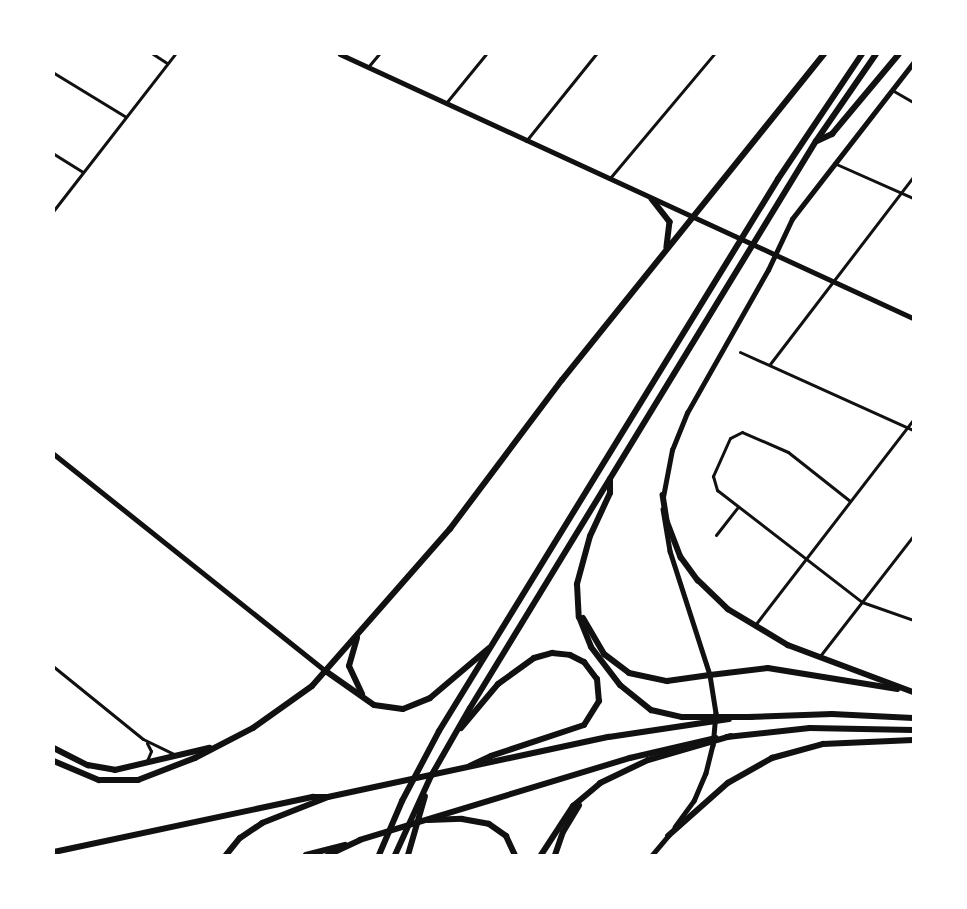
<!DOCTYPE html>
<html>
<head>
<meta charset="utf-8">
<style>
  body { margin:0 }
  #map { position:relative; width:967px; height:909px; overflow:hidden; background:#fff; font-family:"Libre Baskerville",serif }
  div>[style] { position:absolute }
  [style*='--x'] { left:calc(var(--x)*1px); top:calc(var(--y)*1px); width:calc(var(--w)*1px); rotate:calc(var(--a)*1deg) }
  .minor>* { height:3px; margin:-1.5px; padding:0 1.5px; transform-origin:1.5px; border-radius:1.5px; background:#111 }
  .tertiary>* { height:4.5px; margin:-2.25px; padding:0 2.25px; transform-origin:2.25px; border-radius:2.25px; background:#111 }
  .primary>* { height:5.5px; margin:-2.75px; padding:0 2.75px; transform-origin:2.75px; border-radius:2.75px; background:#111 }
  .trunk>* { height:5.5px; margin:-2.75px; padding:0 2.75px; transform-origin:2.75px; border-radius:2.75px; background:#111 }
  .motorway>* { height:6px; margin:-3px; padding:0 3px; transform-origin:3px; border-radius:3px; background:#111 }
  span { translate:-50% -50%; white-space:nowrap; text-align:center; line-height:1.15; -webkit-text-stroke:4px #fff; paint-order:stroke }
  .frame { position:absolute; inset:0; border:55px solid #fff; pointer-events:none }
</style>
</head>
<body>
<div id="map">
  <div class="minor">
    <div style="--x:153;--y:54;--w:17;--a:33"></div>
    <div style="--x:368;--y:67;--w:17;--a:-50"></div>
    <div style="--x:54;--y:73;--w:84;--a:31.4"></div>
    <div style="--x:892;--y:90;--w:24;--a:30"></div>
    <div style="--x:446;--y:103;--w:63;--a:-50.8"></div>
    <div style="--x:526;--y:141;--w:112;--a:-51.2"></div>
    <div style="--x:54;--y:154;--w:34;--a:32"></div>
    <div style="--x:834;--y:163;--w:86;--a:23.9"></div>
    <div style="--x:610;--y:178;--w:162;--a:-50"></div>
    <div style="--x:54;--y:210;--w:197;--a:-52.2"></div>
    <div style="--x:740;--y:352;--w:190;--a:24.3"></div>
    <div style="--x:770;--y:364;--w:235;--a:-52.6"></div>
    <div style="--x:850;--y:501;--w:79;--a:-141.7"></div>
    <div style="--x:788;--y:452;--w:50;--a:-156.5"></div>
    <div style="--x:742;--y:432;--w:13;--a:153"></div>
    <div style="--x:730;--y:438;--w:42;--a:114.1"></div>
    <div style="--x:713;--y:476;--w:15;--a:74"></div>
    <div style="--x:717;--y:490;--w:183;--a:37.7"></div>
    <div style="--x:862;--y:602;--w:54;--a:19.4"></div>
    <div style="--x:716;--y:535;--w:36;--a:-52"></div>
    <div style="--x:755;--y:625;--w:259;--a:-52.4"></div>
    <div style="--x:820;--y:656;--w:152;--a:-52.2"></div>
    <div style="--x:54;--y:667;--w:114;--a:39"></div>
    <div style="--x:143;--y:739;--w:34;--a:26"></div>
    <div style="--x:146;--y:763;--w:13;--a:-67"></div>
    <div style="--x:151;--y:751;--w:9;--a:-117"></div>
  </div>
  <div class="tertiary">
    <div style="--x:340;--y:54;--w:631;--a:24.74"></div>
    <div style="--x:54;--y:454;--w:349;--a:38.6"></div>
    <div style="--x:663;--y:497;--w:48;--a:-79.2"></div>
    <div style="--x:672;--y:450;--w:40;--a:-68"></div>
    <div style="--x:687;--y:413;--w:164;--a:-60.5"></div>
    <div style="--x:768;--y:270;--w:56;--a:-64.8"></div>
    <div style="--x:792;--y:219;--w:197;--a:-52.2"></div>
    <div style="--x:663;--y:509;--w:43;--a:80.5"></div>
    <div style="--x:670;--y:551;--w:130;--a:72.1"></div>
    <div style="--x:710;--y:675;--w:38;--a:81"></div>
    <div style="--x:716;--y:713;--w:32;--a:95"></div>
    <div style="--x:713;--y:745;--w:29;--a:104"></div>
    <div style="--x:706;--y:773;--w:30;--a:113"></div>
    <div style="--x:694;--y:801;--w:32;--a:126"></div>
    <div style="--x:652;--y:855;--w:26;--a:-50"></div>
  </div>
  <div class="primary">
    <div style="--x:652;--y:199;--w:29;--a:52"></div>
    <div style="--x:670;--y:222;--w:25;--a:97"></div>
    <div style="--x:54;--y:748;--w:38;--a:27"></div>
    <div style="--x:88;--y:765;--w:27;--a:10"></div>
    <div style="--x:115;--y:770;--w:97;--a:-13.2"></div>
    <div style="--x:54;--y:761;--w:49;--a:22.9"></div>
    <div style="--x:99;--y:780;--w:39;--a:0"></div>
    <div style="--x:138;--y:780;--w:61;--a:-21.1"></div>
    <div style="--x:195;--y:758;--w:65;--a:-27.3"></div>
    <div style="--x:253;--y:728;--w:72;--a:-35.4"></div>
    <div style="--x:312;--y:686;--w:209;--a:-48.7"></div>
    <div style="--x:450;--y:529;--w:186;--a:-53.1"></div>
    <div style="--x:562;--y:380;--w:418;--a:-51.2"></div>
    <div style="--x:54;--y:852;--w:265;--a:-12"></div>
    <div style="--x:313;--y:797;--w:13;--a:0"></div>
    <div style="--x:306;--y:855;--w:40;--a:-14.4"></div>
  </div>
  <div class="trunk">
    <div style="--x:663;--y:495;--w:26;--a:81"></div>
    <div style="--x:667;--y:521;--w:39;--a:69"></div>
    <div style="--x:681;--y:557;--w:29;--a:54"></div>
    <div style="--x:698;--y:580;--w:42;--a:44"></div>
    <div style="--x:728;--y:609;--w:70;--a:31"></div>
    <div style="--x:788;--y:645;--w:134;--a:20.6"></div>
    <div style="--x:710;--y:675;--w:58;--a:-6.9"></div>
    <div style="--x:768;--y:668;--w:131;--a:9.2"></div>
    <div style="--x:748;--y:717;--w:84;--a:-2"></div>
    <div style="--x:832;--y:714;--w:81;--a:2.8"></div>
    <div style="--x:727;--y:737;--w:83;--a:-6.2"></div>
    <div style="--x:810;--y:728;--w:103;--a:1.1"></div>
    <div style="--x:328;--y:797;--w:287;--a:-12.1"></div>
    <div style="--x:609;--y:737;--w:121;--a:-8.5"></div>
    <div style="--x:668;--y:836;--w:80;--a:-41.5"></div>
    <div style="--x:728;--y:783;--w:51;--a:-29.6"></div>
    <div style="--x:772;--y:758;--w:53;--a:-15.4"></div>
    <div style="--x:823;--y:744;--w:90;--a:-2.5"></div>
    <div style="--x:360;--y:840;--w:282;--a:-16.9"></div>
    <div style="--x:630;--y:758;--w:88;--a:-13.1"></div>
  </div>
  <div class="motorway">
    <div style="--x:817;--y:141;--w:17;--a:-25"></div>
    <div style="--x:832;--y:134;--w:104;--a:-50.1"></div>
    <div style="--x:610;--y:479;--w:14;--a:90"></div>
    <div style="--x:610;--y:493;--w:47;--a:114.9"></div>
    <div style="--x:590;--y:536;--w:50;--a:105.2"></div>
    <div style="--x:577;--y:584;--w:33;--a:87"></div>
    <div style="--x:579;--y:617;--w:32;--a:68"></div>
    <div style="--x:591;--y:647;--w:48;--a:52.7"></div>
    <div style="--x:620;--y:685;--w:40;--a:39"></div>
    <div style="--x:651;--y:710;--w:32;--a:13"></div>
    <div style="--x:682;--y:717;--w:70;--a:0"></div>
    <div style="--x:583;--y:618;--w:42;--a:59.7"></div>
    <div style="--x:604;--y:654;--w:31;--a:37"></div>
    <div style="--x:629;--y:673;--w:39;--a:12"></div>
    <div style="--x:667;--y:681;--w:43;--a:-7.9"></div>
    <div style="--x:357;--y:638;--w:29;--a:106"></div>
    <div style="--x:349;--y:666;--w:31;--a:65"></div>
    <div style="--x:327;--y:672;--w:57;--a:35.1"></div>
    <div style="--x:374;--y:705;--w:29;--a:8"></div>
    <div style="--x:403;--y:709;--w:29;--a:-22"></div>
    <div style="--x:430;--y:698;--w:77;--a:-40.3"></div>
    <div style="--x:461;--y:728;--w:57;--a:-49.9"></div>
    <div style="--x:498;--y:684;--w:44;--a:-35.8"></div>
    <div style="--x:534;--y:658;--w:19;--a:-16"></div>
    <div style="--x:552;--y:653;--w:18;--a:6"></div>
    <div style="--x:570;--y:655;--w:16;--a:27"></div>
    <div style="--x:584;--y:662;--w:21;--a:53"></div>
    <div style="--x:597;--y:679;--w:22;--a:85"></div>
    <div style="--x:599;--y:701;--w:28;--a:122"></div>
    <div style="--x:584;--y:725;--w:98;--a:161.6"></div>
    <div style="--x:491;--y:756;--w:23;--a:155"></div>
    <div style="--x:428;--y:820;--w:34;--a:-2"></div>
    <div style="--x:462;--y:819;--w:27;--a:10"></div>
    <div style="--x:489;--y:824;--w:21;--a:35"></div>
    <div style="--x:506;--y:836;--w:21;--a:65"></div>
    <div style="--x:226;--y:855;--w:22;--a:-51"></div>
    <div style="--x:240;--y:838;--w:27;--a:-34"></div>
    <div style="--x:262;--y:823;--w:71;--a:-21.5"></div>
    <div style="--x:328;--y:855;--w:35;--a:-25"></div>
    <div style="--x:379;--y:855;--w:59;--a:-66.9"></div>
    <div style="--x:402;--y:801;--w:79;--a:-62.1"></div>
    <div style="--x:439;--y:731;--w:648;--a:-58.44"></div>
    <div style="--x:778;--y:179;--w:151;--a:-56.1"></div>
    <div style="--x:395;--y:855;--w:87;--a:-65.5"></div>
    <div style="--x:431;--y:776;--w:78;--a:-60.2"></div>
    <div style="--x:470;--y:708;--w:664;--a:-58.61"></div>
    <div style="--x:816;--y:141;--w:106;--a:-55.4"></div>
    <div style="--x:408;--y:855;--w:61;--a:-73.9"></div>
    <div style="--x:541;--y:855;--w:59;--a:-56.9"></div>
    <div style="--x:573;--y:806;--w:35;--a:-40"></div>
    <div style="--x:600;--y:783;--w:53;--a:-25.6"></div>
    <div style="--x:648;--y:760;--w:86;--a:-16.1"></div>
    <div style="--x:555;--y:855;--w:24;--a:-71"></div>
    <div style="--x:563;--y:832;--w:31;--a:-59"></div>
  </div>
  <div class="frame"></div>
</div>
</body>
</html>
